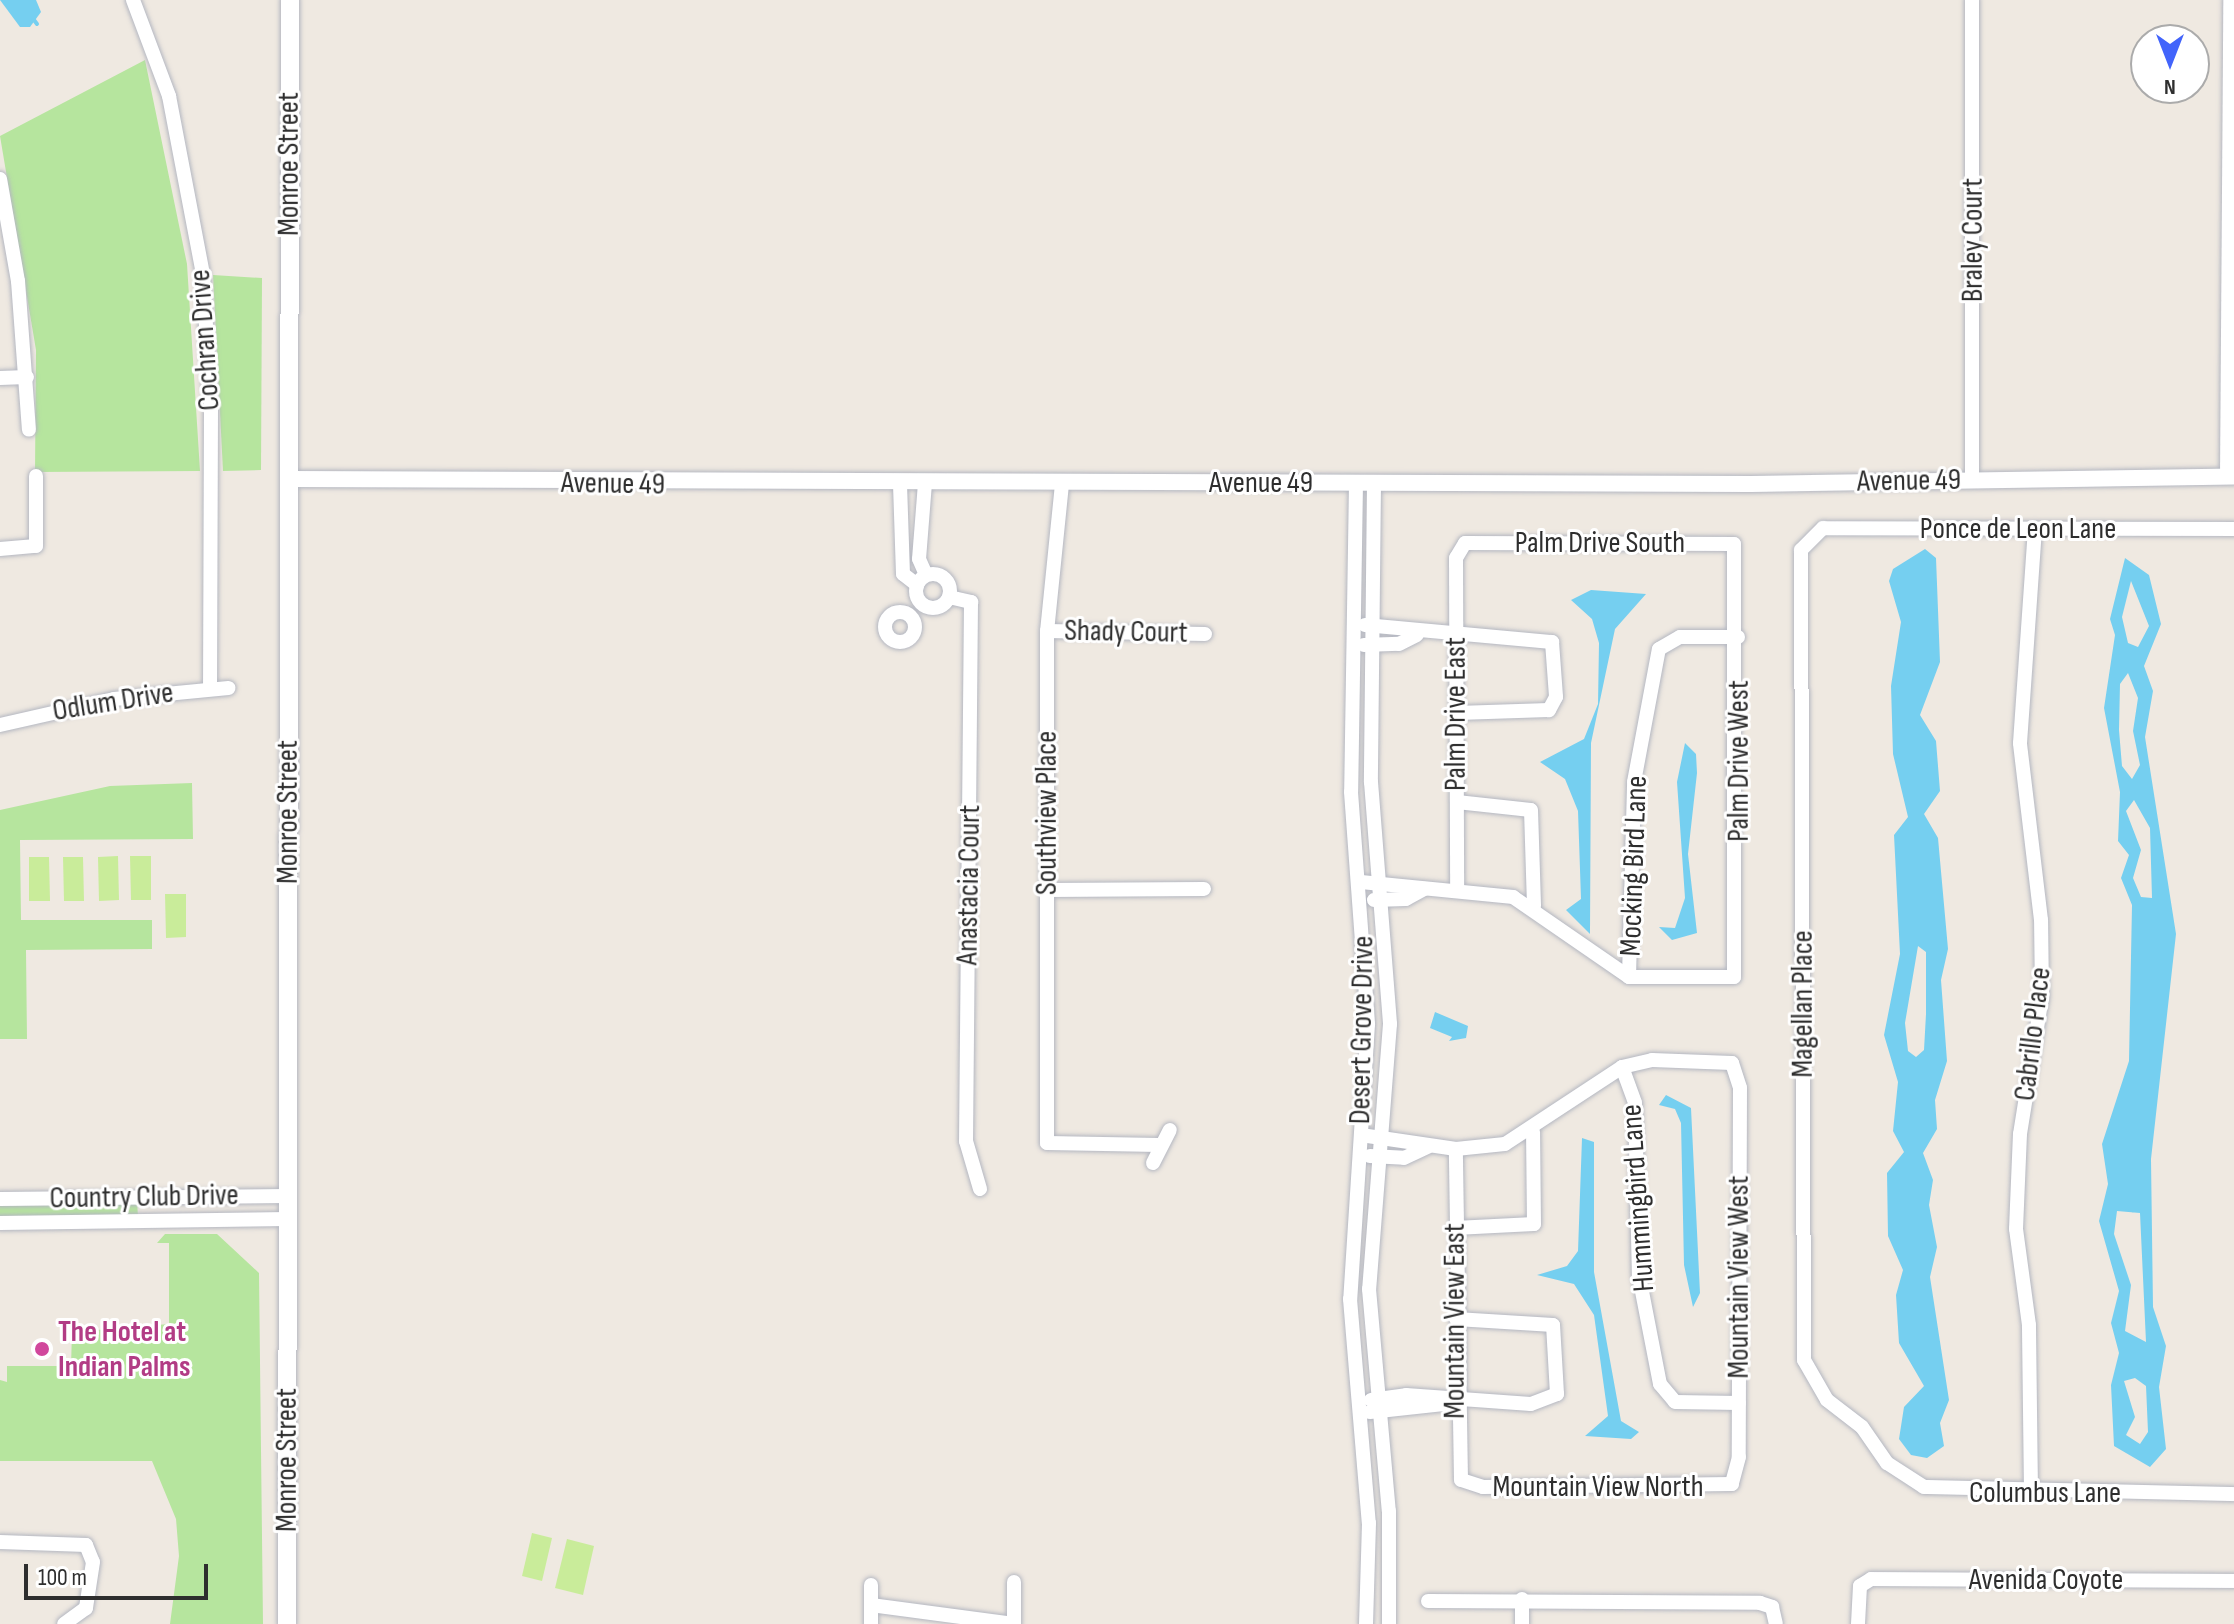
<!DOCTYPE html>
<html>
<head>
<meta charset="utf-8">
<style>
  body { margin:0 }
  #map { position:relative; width:2234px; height:1624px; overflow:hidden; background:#efe9e1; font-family:"Sofia Sans Condensed",sans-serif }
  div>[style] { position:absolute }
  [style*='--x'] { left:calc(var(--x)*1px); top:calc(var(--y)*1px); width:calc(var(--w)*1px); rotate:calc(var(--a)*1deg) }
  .green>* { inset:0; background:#b6e59e }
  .pitch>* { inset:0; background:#c9ec9a }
  .water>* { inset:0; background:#75cff0 }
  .stream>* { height:4px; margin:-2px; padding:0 2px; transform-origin:2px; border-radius:2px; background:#75cff0 }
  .roads { filter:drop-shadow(0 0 2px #b4b7c1) drop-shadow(0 0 2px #b4b7c1) }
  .minor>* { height:14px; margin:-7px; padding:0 7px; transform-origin:7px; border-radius:7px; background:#fff }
  .minor>.ring { margin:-7px; padding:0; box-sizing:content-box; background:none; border:14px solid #fff; border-radius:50% }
  .tertiary>* { height:16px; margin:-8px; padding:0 8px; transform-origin:8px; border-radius:8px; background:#fff }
  .secondary>* { height:18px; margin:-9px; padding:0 9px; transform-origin:9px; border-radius:9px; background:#fff }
  .dots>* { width:22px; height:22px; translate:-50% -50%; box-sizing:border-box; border:4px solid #fff; border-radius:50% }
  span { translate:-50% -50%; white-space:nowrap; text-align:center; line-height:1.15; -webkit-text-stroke:6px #fff; paint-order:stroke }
  .street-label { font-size:30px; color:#2e2e2e }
  .hotel-label { font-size:30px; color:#b23c85; font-weight:700 }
  .left { translate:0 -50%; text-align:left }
  .north { position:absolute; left:2130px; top:24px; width:80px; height:80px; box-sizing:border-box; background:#fff; border:2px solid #ababab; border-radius:50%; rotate:180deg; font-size:22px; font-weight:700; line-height:32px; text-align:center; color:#2e2e2e }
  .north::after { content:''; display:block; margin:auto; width:28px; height:36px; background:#4264fb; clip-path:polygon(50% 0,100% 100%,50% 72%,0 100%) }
  .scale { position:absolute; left:24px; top:1564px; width:184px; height:36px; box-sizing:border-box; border:4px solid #2e2e2e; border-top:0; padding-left:10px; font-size:24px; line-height:28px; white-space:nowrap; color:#2e2e2e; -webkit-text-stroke:6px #fff; paint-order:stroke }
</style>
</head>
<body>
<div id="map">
  <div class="green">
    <div style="clip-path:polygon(145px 60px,187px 264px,200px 471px,35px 472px,36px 350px,0 136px)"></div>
    <div style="clip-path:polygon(213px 275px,262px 278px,261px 470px,223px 471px)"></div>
    <div style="clip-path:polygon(192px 783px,193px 839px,20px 840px,21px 920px,152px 920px,152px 949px,26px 950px,27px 1039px,0 1039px,0 810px,110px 786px)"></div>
    <div style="clip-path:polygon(137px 1202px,138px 1216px,0 1218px,0 1205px)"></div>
    <div style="clip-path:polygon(165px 1234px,217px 1234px,259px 1273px,263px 1624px,170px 1624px,179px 1556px,176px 1519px,152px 1461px,0 1461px,0 1380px,7px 1382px,7px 1366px,71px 1366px,72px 1332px,169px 1324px,169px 1243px,157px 1243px)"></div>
  </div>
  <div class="pitch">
    <div style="clip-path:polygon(118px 856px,119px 900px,99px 901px,98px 857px)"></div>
    <div style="clip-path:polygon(130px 856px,151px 856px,151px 900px,131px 900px)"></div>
    <div style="clip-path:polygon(29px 857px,49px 857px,50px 901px,29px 901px)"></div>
    <div style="clip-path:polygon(63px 857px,83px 857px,84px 901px,64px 901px)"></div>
    <div style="clip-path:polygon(165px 894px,186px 894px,186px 937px,166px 938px)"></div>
    <div style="clip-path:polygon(532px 1533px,552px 1538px,542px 1581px,522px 1576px)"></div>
    <div style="clip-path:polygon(567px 1539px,594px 1546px,583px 1595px,555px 1588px)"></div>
  </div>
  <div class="water">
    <div style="clip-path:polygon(0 0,36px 0,41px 12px,30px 27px,20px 27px)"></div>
    <div style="clip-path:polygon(evenodd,1925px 549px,1936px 558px,1940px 662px,1920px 715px,1936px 741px,1940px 791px,1924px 814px,1938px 838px,1948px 949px,1941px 980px,1947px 1061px,1935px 1100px,1937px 1129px,1923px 1153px,1933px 1180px,1929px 1205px,1937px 1247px,1930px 1277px,1949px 1400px,1940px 1423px,1944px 1446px,1927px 1458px,1911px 1455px,1899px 1439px,1904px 1407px,1924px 1386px,1899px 1343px,1896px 1295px,1903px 1270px,1888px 1236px,1887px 1173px,1904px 1152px,1893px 1131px,1898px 1082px,1884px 1035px,1900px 954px,1894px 835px,1908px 817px,1893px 754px,1891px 686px,1901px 622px,1889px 581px,1893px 569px,1925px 549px,1918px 946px,1926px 952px,1926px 1014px,1924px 1050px,1916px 1057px,1908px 1051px,1905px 1023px,1918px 946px)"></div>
    <div style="clip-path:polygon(evenodd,2125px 558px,2149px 575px,2161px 624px,2144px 666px,2153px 691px,2145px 737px,2176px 934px,2151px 1159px,2153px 1307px,2166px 1346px,2159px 1387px,2166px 1449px,2150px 1467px,2114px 1446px,2111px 1385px,2119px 1353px,2111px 1323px,2119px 1291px,2099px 1221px,2108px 1184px,2102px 1144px,2129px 1061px,2132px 905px,2121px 878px,2129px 855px,2118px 841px,2120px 792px,2104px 708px,2115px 635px,2110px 619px,2125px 558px,2131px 581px,2149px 626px,2138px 647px,2128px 643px,2122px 617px,2131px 581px,2125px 558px,2128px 673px,2138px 698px,2133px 731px,2140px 765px,2132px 779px,2122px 766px,2119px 730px,2120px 684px,2128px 673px,2125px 558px,2134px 800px,2150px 828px,2152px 898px,2141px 897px,2133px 878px,2141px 850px,2126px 811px,2134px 800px,2125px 558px,2117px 1211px,2140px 1213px,2146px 1342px,2125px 1331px,2131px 1285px,2114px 1234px,2117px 1211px,2125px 558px,2135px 1378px,2146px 1386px,2148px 1432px,2140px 1444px,2126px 1435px,2135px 1417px,2124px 1381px,2135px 1378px)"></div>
    <div style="clip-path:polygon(1591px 590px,1646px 594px,1615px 629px,1591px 743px,1590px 934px,1566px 910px,1581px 899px,1578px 811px,1565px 779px,1540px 762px,1584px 739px,1598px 704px,1599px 643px,1592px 619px,1571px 600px)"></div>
    <div style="clip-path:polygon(1685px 743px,1696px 754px,1697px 773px,1688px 854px,1697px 933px,1672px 940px,1659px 927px,1675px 928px,1685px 898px,1677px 782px)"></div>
    <div style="clip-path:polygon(1435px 1012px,1468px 1026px,1466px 1038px,1449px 1041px,1452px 1037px,1430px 1028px)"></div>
    <div style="clip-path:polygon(1666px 1095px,1691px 1108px,1700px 1293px,1693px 1307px,1684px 1265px,1681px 1123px,1675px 1109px,1659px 1105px)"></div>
    <div style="clip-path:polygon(1582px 1138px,1594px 1142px,1594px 1272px,1621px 1421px,1639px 1432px,1631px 1439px,1585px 1436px,1608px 1416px,1594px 1315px,1574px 1284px,1537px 1275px,1567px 1266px,1578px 1251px)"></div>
  </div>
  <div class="stream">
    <div style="--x:34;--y:20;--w:5;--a:53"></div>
  </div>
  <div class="roads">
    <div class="minor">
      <div style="--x:133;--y:0;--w:103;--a:69.4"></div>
      <div style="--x:169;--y:96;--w:182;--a:79.2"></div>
      <div style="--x:203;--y:275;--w:134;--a:86.6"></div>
      <div style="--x:211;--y:409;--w:280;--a:90.2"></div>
      <div style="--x:0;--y:179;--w:104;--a:80"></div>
      <div style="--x:18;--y:281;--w:149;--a:85.8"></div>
      <div style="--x:0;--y:378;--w:27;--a:-2"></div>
      <div style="--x:2227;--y:476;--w:476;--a:-89.6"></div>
      <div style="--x:1972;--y:480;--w:480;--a:-90"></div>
      <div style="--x:925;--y:483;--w:76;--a:94.5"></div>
      <div style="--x:919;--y:559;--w:17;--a:66"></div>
      <div style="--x:1356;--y:483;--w:309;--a:90.9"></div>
      <div style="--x:1351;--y:792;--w:233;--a:85.8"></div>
      <div style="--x:1368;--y:1024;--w:276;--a:93.7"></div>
      <div style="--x:1350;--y:1299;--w:225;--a:85.2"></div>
      <div style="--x:1369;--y:1523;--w:101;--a:91.7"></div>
      <div style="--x:1374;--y:483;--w:299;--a:90.6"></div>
      <div style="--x:1371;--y:782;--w:243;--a:85.5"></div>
      <div style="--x:1390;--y:1024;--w:266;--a:94.5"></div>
      <div style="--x:1369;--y:1289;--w:223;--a:84.9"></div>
      <div style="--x:1389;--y:1511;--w:113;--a:90"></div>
      <div style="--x:900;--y:484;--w:90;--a:88.1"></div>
      <div style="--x:903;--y:574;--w:18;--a:38"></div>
      <div style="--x:1062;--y:484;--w:148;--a:95.8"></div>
      <div style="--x:1047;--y:631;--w:512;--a:90"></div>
      <div style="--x:1047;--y:1143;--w:112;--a:1"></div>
      <div style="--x:2234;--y:529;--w:411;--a:-179.9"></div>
      <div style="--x:1823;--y:528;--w:31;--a:135"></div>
      <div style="--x:1801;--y:550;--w:810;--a:89.79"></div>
      <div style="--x:1804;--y:1360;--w:46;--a:60.1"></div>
      <div style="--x:1827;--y:1400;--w:44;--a:37.6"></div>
      <div style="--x:1862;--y:1427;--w:44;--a:55.2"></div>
      <div style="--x:1887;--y:1463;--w:44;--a:33"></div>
      <div style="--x:1924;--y:1487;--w:310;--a:1.3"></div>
      <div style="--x:0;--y:549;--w:36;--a:-5"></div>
      <div style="--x:36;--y:546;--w:70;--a:-90"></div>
      <div class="ring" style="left:916px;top:574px;width:20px;height:20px"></div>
      <div style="--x:949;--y:597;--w:23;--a:13"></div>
      <div style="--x:971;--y:602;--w:539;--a:90.53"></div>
      <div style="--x:966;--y:1141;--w:50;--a:73.7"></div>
      <div class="ring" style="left:885px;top:612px;width:16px;height:16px"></div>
      <div style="--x:1365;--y:625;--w:188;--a:5.2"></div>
      <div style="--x:1552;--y:642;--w:55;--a:85.8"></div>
      <div style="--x:1556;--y:697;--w:15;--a:118"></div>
      <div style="--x:1549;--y:710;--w:92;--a:178.1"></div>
      <div style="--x:1047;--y:631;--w:158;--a:1.1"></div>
      <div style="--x:1364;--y:645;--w:35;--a:-2"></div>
      <div style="--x:1399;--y:644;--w:20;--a:-27"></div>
      <div style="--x:0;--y:725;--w:117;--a:-12.8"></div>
      <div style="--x:114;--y:699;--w:115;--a:-5.5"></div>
      <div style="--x:1457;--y:802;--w:74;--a:6.2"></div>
      <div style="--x:1531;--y:810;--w:96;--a:88.2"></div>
      <div style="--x:1361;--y:882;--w:153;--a:5.6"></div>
      <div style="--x:1513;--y:897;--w:141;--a:34.6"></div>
      <div style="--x:1629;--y:977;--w:105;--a:0"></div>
      <div style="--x:1734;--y:977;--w:433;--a:-90"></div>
      <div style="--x:1734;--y:544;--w:269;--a:-179.8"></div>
      <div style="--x:1465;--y:543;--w:17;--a:121"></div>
      <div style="--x:1456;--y:558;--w:331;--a:89.8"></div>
      <div style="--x:1047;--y:890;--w:157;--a:-0.4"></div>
      <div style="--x:1374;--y:900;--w:32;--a:-2"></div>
      <div style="--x:1406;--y:899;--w:21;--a:-29"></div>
      <div style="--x:1629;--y:977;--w:195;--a:-88.5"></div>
      <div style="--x:1634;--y:782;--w:135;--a:-79.4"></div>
      <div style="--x:1659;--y:649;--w:24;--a:-30"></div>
      <div style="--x:1680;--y:637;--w:58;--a:0"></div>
      <div style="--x:1622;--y:1067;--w:38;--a:70"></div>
      <div style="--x:1635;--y:1103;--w:173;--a:88.7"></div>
      <div style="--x:1639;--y:1276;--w:110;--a:79"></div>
      <div style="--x:1660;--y:1384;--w:23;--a:50"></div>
      <div style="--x:1675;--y:1402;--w:64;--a:0.9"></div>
      <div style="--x:1361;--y:1135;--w:96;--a:8.4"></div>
      <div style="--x:1456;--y:1149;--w:49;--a:-5.8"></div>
      <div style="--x:1505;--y:1144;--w:140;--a:-33.3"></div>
      <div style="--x:1622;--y:1067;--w:31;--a:-13"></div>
      <div style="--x:1652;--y:1060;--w:80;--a:2.1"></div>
      <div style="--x:1732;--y:1063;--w:26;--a:72"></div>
      <div style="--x:1740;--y:1088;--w:369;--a:90.2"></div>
      <div style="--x:1739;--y:1457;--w:28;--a:105"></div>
      <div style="--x:1732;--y:1484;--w:249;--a:179.3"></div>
      <div style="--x:1483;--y:1487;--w:23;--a:-162"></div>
      <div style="--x:1461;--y:1480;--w:331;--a:-90.9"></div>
      <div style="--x:1370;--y:1156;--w:34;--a:3"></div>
      <div style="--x:1404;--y:1158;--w:26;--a:-25"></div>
      <div style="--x:1153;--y:1163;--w:37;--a:-63"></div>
      <div style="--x:0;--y:1199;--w:288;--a:-0.6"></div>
      <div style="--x:0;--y:1223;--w:288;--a:-0.8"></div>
      <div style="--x:1455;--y:1228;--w:79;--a:-2.9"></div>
      <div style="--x:1534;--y:1224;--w:92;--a:-90.6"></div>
      <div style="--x:1371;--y:1400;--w:35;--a:-8"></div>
      <div style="--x:1406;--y:1395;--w:125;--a:4.1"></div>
      <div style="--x:1531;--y:1404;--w:28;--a:-21"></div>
      <div style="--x:1557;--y:1394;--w:69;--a:-93.3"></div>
      <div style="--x:1553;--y:1325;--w:97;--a:-176.5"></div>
      <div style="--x:1370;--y:1412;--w:74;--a:-6.2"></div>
      <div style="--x:2031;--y:1492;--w:167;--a:-90.7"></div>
      <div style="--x:2029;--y:1325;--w:97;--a:-97.7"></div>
      <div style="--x:2016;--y:1229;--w:95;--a:-87.6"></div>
      <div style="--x:2020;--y:1134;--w:139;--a:-80.9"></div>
      <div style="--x:2042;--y:997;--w:77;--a:-90.7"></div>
      <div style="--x:2041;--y:920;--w:178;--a:-96.8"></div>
      <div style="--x:2020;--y:743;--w:215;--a:-86"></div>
      <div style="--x:0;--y:1542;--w:86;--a:2"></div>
      <div style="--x:86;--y:1545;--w:18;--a:68"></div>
      <div style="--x:93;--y:1562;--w:47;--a:98.7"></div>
      <div style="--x:86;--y:1608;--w:27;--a:144"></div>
      <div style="--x:1014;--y:1582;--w:42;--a:90"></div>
      <div style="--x:871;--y:1585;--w:39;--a:90"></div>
      <div style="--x:1522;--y:1599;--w:25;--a:90"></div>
      <div style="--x:1428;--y:1601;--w:332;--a:0.3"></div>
      <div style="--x:1760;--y:1603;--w:13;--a:18"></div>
      <div style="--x:1772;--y:1607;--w:17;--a:77"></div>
      <div style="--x:871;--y:1605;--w:144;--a:7.6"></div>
      <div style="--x:1858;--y:1624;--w:38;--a:-87"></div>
      <div style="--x:1860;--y:1586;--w:13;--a:-32"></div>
      <div style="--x:1871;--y:1579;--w:363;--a:0.3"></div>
    </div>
    <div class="tertiary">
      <div style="--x:289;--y:479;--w:1462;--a:0.2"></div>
      <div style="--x:1751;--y:484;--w:483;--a:-0.9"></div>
    </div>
    <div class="secondary">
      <div style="--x:287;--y:1624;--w:1624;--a:-89.89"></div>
    </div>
  </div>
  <div class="dots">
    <div style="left:42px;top:1349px;background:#d1479c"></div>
  </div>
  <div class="street-label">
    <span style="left:289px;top:164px;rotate:-90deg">Monroe Street</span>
    <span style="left:1973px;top:240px;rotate:-90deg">Braley Court</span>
    <span style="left:205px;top:340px;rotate:-94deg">Cochran Drive</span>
    <span style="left:1909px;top:481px;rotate:-1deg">Avenue 49</span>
    <span style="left:1261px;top:483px">Avenue 49</span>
    <span style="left:613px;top:484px;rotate:1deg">Avenue 49</span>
    <span style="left:2018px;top:529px">Ponce de Leon Lane</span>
    <span style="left:1600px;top:543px">Palm Drive South</span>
    <span style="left:1126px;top:632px;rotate:1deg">Shady Court</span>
    <span style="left:113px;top:702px;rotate:-9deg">Odlum Drive</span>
    <span style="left:1456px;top:714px;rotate:-90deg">Palm Drive East</span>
    <span style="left:1739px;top:761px;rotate:-90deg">Palm Drive West</span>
    <span style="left:288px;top:812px;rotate:-90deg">Monroe Street</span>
    <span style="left:1047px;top:813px;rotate:-90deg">Southview Place</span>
    <span style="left:1634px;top:866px;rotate:-88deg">Mocking Bird Lane</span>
    <span style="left:969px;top:885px;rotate:-89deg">Anastacia Court</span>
    <span style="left:1803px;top:1004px;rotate:-90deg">Magellan Place</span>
    <span style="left:1362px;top:1030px;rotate:-89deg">Desert Grove Drive</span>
    <span style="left:2033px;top:1034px;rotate:-83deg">Cabrillo Place</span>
    <span style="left:144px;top:1197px;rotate:-1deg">Country Club Drive</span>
    <span style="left:1638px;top:1198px;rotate:-94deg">Hummingbird Lane</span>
    <span style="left:1739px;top:1277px;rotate:-90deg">Mountain View West</span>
    <span style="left:1455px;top:1321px;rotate:-90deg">Mountain View East</span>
    <span style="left:287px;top:1460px;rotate:-90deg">Monroe Street</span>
    <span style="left:1598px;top:1487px">Mountain View North</span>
    <span style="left:2045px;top:1493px">Columbus Lane</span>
    <span style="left:2046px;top:1580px">Avenida Coyote</span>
  </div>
  <div class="hotel-label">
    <span class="left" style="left:58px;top:1349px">The Hotel at<br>Indian Palms</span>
  </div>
  <div class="north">N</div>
  <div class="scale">100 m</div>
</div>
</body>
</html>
